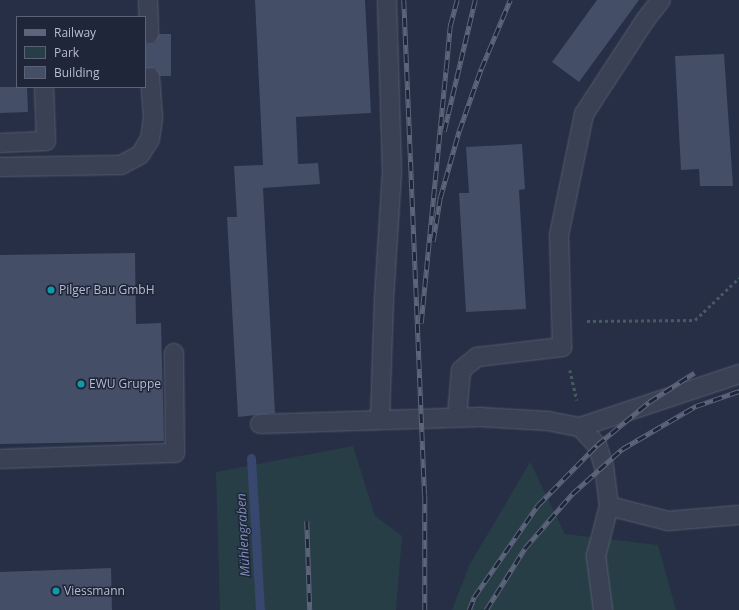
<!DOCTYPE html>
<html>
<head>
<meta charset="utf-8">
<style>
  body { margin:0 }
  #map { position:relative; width:739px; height:610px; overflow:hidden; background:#262f45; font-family:"Open Sans",sans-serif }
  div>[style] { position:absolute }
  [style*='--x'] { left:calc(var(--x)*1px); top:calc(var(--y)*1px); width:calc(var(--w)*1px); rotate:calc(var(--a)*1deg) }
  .green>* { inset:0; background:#283e46 }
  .stream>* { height:9px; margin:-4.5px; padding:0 4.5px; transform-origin:4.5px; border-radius:4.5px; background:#38476d }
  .building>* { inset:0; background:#444e67 }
  .path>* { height:2.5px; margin-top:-1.25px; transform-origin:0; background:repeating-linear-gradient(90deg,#465b62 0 3px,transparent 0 6px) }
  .roads { filter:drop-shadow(0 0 1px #565c6f) drop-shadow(0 0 1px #565c6f) }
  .lane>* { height:18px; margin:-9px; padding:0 9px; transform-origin:9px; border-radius:9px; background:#3a4154 }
  .rail>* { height:4.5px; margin-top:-2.25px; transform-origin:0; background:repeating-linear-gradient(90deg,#1f263a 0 9px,#5c657b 0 18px); box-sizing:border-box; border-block:1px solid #5c657b }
  .dots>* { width:11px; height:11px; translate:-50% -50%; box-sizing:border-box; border:2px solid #1f263a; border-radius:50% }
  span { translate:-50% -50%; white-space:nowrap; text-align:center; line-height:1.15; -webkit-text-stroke:3px #1f263a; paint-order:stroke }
  .poi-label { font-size:12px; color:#b8bdce }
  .left { translate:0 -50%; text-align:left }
  .water-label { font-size:13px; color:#7d8eb6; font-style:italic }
  .legend { position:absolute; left:16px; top:16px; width:130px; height:72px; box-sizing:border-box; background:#1f263a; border:1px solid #5c6275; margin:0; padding:5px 7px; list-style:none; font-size:12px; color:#b8bdce }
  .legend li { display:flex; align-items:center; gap:8px; height:20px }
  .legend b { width:20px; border:1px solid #5c6275 }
</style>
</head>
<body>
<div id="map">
  <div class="green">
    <div style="clip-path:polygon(353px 446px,375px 516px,402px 536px,396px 610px,220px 610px,216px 472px)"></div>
    <div style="clip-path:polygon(530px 462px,565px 534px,658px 545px,676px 610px,452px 610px,469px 566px)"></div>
  </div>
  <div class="stream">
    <div style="--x:251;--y:458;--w:152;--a:86.6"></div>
  </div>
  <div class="building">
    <div style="clip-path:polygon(255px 0,365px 0,371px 113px,296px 117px,298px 164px,318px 163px,320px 184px,263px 188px,275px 413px,238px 417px,227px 217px,237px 217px,234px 166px,263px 165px)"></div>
    <div style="clip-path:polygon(597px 0,639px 0,579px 82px,552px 62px)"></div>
    <div style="clip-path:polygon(159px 34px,171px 34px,171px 76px,160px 76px,155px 68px,145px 68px,145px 44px,155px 43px)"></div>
    <div style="clip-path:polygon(724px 54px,733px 186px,700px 186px,699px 169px,681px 170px,675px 56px)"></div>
    <div style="clip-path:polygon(0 87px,27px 87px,28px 112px,0 113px)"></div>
    <div style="clip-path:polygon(522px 144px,525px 189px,519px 190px,526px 309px,466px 312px,459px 193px,469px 193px,466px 147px)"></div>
    <div style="clip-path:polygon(135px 253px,136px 324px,161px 323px,164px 441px,0 444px,0 255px)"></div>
    <div style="clip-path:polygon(111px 568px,112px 610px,0 610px,0 572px)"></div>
  </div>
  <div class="path">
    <div style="--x:587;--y:321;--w:108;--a:-0.5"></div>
    <div style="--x:695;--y:320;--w:61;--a:-43.7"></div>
    <div style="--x:570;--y:370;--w:31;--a:77"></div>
  </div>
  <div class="roads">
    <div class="lane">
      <div style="--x:148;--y:0;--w:34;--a:88"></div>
      <div style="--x:0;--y:143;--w:46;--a:-2.5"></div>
      <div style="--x:46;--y:141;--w:54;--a:-92.1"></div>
      <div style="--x:0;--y:167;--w:121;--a:-0.9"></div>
      <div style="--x:121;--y:165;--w:21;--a:-28"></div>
      <div style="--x:140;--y:155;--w:19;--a:-58"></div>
      <div style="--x:150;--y:139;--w:22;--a:-82"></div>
      <div style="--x:153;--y:117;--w:40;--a:-94.3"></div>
      <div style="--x:457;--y:417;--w:47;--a:-85.1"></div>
      <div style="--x:461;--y:370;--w:21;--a:-39"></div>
      <div style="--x:477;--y:357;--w:86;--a:-6.7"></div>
      <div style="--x:562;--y:347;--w:112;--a:-91.5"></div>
      <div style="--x:559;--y:235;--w:124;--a:-78.3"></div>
      <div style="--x:584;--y:114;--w:113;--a:-56.9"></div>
      <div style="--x:646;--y:19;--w:24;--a:-52"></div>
      <div style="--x:380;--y:419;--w:120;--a:-88.1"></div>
      <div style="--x:384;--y:299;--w:128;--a:-86.4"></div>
      <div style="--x:392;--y:171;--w:171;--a:-91.7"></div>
      <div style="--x:260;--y:424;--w:220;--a:-1.8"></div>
      <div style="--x:480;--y:417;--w:68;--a:3.4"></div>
      <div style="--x:548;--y:421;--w:33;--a:11"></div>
      <div style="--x:580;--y:427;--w:25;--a:47"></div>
      <div style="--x:597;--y:445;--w:22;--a:72"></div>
      <div style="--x:604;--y:466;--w:40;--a:82.9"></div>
      <div style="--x:609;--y:506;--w:52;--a:104.6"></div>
      <div style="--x:596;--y:556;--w:54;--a:82.6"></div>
      <div style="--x:580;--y:427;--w:168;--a:-18.4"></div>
      <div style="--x:0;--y:459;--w:175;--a:-2"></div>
      <div style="--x:175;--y:453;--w:100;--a:-90.6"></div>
      <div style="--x:609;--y:506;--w:61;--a:14.3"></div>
      <div style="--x:668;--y:521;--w:71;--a:-4.8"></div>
    </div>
  </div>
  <div class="rail">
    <div style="--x:404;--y:0;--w:495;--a:87.6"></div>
    <div style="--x:425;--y:495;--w:115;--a:90"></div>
    <div style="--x:444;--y:131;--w:135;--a:-76.7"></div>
    <div style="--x:433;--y:241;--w:44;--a:-80.8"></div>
    <div style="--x:440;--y:198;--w:70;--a:-74.2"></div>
    <div style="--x:459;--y:131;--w:66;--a:-70.5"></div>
    <div style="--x:481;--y:69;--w:75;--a:-67.2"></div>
    <div style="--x:421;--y:323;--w:255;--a:-84.4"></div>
    <div style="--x:446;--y:69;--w:43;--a:-84.7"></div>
    <div style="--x:450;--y:26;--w:27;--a:-75"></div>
    <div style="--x:307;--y:521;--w:89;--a:88.1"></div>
    <div style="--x:469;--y:610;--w:14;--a:-69"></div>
    <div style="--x:474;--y:597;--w:112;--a:-55.2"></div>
    <div style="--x:538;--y:505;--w:84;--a:-45.5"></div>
    <div style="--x:597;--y:445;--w:67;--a:-39.6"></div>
    <div style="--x:649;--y:402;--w:54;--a:-32.8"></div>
    <div style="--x:486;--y:610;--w:73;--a:-57.8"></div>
    <div style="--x:525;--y:548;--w:72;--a:-49"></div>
    <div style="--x:572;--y:494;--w:67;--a:-42"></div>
    <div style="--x:622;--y:449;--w:86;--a:-30.2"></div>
    <div style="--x:696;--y:406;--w:46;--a:-19.2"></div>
  </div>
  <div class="dots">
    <div style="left:51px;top:290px;background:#0f9aa8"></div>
    <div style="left:81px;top:384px;background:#0f9aa8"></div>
    <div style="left:56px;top:591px;background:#0f9aa8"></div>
  </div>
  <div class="poi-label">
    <span class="left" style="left:59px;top:290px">Pilger Bau GmbH</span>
    <span class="left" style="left:89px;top:384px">EWU Gruppe</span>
    <span class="left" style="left:64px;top:591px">Viessmann</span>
  </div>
  <div class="water-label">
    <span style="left:243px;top:535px;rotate:-93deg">Mühlengraben</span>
  </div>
  <ul class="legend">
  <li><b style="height:5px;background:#5c657b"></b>Railway</li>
  <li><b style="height:11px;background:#283e46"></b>Park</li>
  <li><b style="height:11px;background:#444e67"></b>Building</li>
  </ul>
</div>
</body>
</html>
